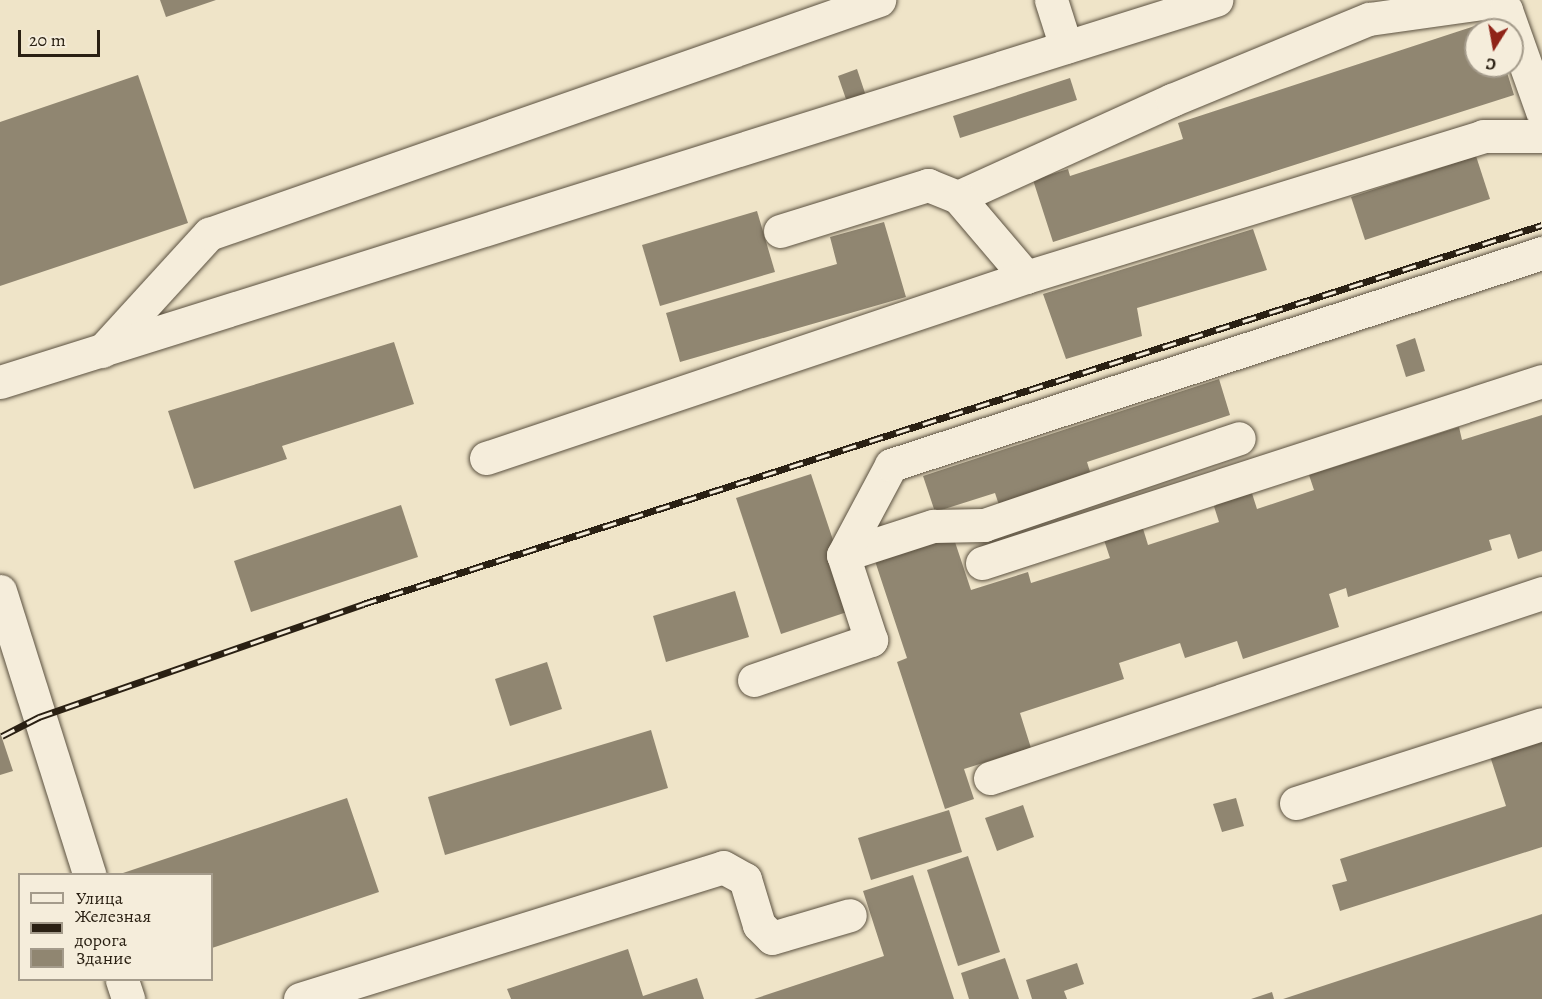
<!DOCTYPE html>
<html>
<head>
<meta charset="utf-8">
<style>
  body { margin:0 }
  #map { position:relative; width:1542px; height:999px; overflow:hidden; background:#efe4c8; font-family:Alegreya,serif }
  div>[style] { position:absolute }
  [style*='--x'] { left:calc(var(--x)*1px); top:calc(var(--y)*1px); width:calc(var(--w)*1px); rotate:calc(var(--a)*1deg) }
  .building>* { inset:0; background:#908671 }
  .roads { filter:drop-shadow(0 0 2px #5b5140) drop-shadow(0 0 2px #5b5140) }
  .minor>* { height:33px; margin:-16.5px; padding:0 16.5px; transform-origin:16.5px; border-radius:16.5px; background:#f5eddb }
  .rail>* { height:7px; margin-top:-3.5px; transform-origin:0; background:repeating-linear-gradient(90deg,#f5eddb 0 14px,#2a2013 0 28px); box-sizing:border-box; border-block:2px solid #2a2013 }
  span { translate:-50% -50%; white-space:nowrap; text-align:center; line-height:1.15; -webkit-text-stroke:4.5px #f5eddb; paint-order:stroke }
  .legend { position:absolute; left:18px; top:873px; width:195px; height:108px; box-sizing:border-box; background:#f5eddb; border:2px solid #a49b8b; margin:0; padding:8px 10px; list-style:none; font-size:18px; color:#2a2013 }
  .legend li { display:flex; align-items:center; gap:12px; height:30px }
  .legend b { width:30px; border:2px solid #a49b8b }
  .north { position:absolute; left:1464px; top:18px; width:60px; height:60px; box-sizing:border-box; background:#f5eddb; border:2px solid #a49b8b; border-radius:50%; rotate:191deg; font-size:16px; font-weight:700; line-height:24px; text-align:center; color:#2a2013 }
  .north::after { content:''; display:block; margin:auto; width:21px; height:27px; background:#8f2418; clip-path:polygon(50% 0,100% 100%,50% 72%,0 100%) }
  .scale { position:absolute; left:18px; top:30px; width:82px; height:27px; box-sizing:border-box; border:3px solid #2a2013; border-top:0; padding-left:8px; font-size:18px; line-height:21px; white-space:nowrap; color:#2a2013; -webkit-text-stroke:4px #f5eddb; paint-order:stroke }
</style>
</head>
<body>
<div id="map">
  <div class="building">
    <div style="clip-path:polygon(160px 0,216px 0,166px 17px)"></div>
    <div style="clip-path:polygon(1490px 21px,1493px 30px,1476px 30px,1476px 66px,1505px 66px,1514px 95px,1053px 242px,1033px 180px,1068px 169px,1070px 176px,1183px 139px,1178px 123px)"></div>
    <div style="clip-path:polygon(857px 69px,866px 96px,847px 102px,838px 76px)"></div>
    <div style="clip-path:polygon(138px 75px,188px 223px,0 286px,0 122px)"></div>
    <div style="clip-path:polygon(1070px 78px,1077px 100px,960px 138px,953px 116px)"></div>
    <div style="clip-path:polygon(1476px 156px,1490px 199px,1365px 240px,1351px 197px)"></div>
    <div style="clip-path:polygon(757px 211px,775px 272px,660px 306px,642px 245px)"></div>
    <div style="clip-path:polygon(884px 222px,906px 297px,680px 362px,666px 313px,837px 264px,830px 237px)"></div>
    <div style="clip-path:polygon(1253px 229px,1267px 270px,1137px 308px,1142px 336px,1066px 359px,1043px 294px)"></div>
    <div style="clip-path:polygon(1415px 338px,1425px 371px,1406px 377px,1396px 345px)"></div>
    <div style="clip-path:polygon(394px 342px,414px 404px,282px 446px,287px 459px,194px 489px,168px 411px)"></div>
    <div style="clip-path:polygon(1219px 379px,1230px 415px,1087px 462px,1091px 475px,999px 505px,995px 493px,935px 512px,923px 476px)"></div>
    <div style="clip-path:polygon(1542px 415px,1542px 551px,1518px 559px,1510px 534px,1489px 540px,1492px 550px,1348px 597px,1346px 588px,1329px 594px,1339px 627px,1243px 659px,1237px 641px,1185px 658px,1180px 643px,1119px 663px,1124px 679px,1020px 713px,1031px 748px,964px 769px,974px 799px,945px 809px,897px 662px,907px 658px,875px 561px,953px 536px,971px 590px,1028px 572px,1031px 583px,1110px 558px,1102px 534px,1141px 522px,1148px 545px,1219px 522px,1211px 497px,1249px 484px,1257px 509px,1314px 490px,1309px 475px,1459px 427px,1462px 440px)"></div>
    <div style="clip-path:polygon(811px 474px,856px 609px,781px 634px,736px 498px)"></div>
    <div style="clip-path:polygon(401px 505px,418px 557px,251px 612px,234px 561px)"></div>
    <div style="clip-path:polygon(735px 591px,749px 637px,666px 662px,653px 616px)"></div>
    <div style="clip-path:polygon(547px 662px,562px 709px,510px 726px,495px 679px)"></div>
    <div style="clip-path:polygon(651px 730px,668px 788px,445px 855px,428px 797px)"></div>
    <div style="clip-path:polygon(0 732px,13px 771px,0 775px)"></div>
    <div style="clip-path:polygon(1542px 740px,1542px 847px,1340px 911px,1332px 885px,1347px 881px,1340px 859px,1506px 806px,1490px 756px)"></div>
    <div style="clip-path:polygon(347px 798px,379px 892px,212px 948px,212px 874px,120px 874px)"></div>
    <div style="clip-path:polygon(1236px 798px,1244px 826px,1222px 832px,1213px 804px)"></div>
    <div style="clip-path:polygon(1023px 805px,1034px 837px,997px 851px,985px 818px)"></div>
    <div style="clip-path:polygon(949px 810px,962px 852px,871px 880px,858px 838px)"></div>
    <div style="clip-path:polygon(968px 856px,1000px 952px,958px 966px,927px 870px)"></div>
    <div style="clip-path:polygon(913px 875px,954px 999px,754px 999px,884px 956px,863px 891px)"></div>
    <div style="clip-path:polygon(1542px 914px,1542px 999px,1283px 999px)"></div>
    <div style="clip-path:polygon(628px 949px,643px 996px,697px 978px,704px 999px,511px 999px,507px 989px)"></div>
    <div style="clip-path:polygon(1005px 958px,1019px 999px,969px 999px,961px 973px)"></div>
    <div style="clip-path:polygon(1077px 963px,1084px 984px,1064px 991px,1067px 999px,1032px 999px,1026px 980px)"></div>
    <div style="clip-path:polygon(1272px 992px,1274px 999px,1251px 999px)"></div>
  </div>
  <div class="roads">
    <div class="minor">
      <div style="--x:1051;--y:0;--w:49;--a:72.3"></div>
      <div style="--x:958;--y:197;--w:235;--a:-24.4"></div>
      <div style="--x:1172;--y:100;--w:213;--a:-22.4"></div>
      <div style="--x:1369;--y:19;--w:115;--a:-8"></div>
      <div style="--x:1483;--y:3;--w:24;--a:17"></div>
      <div style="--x:1506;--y:10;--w:107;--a:70.4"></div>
      <div style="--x:780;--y:231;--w:155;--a:-17.3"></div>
      <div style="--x:928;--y:185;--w:32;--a:22"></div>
      <div style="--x:958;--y:197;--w:105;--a:49.6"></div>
      <div style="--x:102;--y:351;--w:159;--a:-47.6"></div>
      <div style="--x:209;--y:234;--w:710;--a:-19.25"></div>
      <div style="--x:0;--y:382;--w:1275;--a:-17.44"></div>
      <div style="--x:486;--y:458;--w:570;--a:-18.53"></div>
      <div style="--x:1026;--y:277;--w:478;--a:-17.1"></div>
      <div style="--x:1483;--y:136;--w:59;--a:0"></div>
      <div style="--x:843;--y:555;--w:95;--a:-17.9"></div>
      <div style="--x:933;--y:526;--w:51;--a:-1.1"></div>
      <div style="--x:984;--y:525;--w:269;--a:-18.8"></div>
      <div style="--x:982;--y:563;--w:589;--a:-18"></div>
      <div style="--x:0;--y:591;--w:297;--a:72.5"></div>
      <div style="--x:754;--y:680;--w:124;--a:-18.9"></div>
      <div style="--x:871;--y:640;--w:89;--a:-108.2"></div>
      <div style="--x:843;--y:555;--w:102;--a:-61.9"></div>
      <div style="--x:891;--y:465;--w:685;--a:-18.04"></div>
      <div style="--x:990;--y:778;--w:582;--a:-18.53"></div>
      <div style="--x:1296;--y:803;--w:258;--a:-17.8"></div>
      <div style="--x:122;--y:980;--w:20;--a:72"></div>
      <div style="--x:300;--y:999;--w:443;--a:-17.3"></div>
      <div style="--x:723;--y:867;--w:25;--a:29"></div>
      <div style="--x:745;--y:879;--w:48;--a:73.1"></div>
      <div style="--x:759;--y:925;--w:18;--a:45"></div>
      <div style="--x:772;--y:938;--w:81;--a:-16.4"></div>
    </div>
  </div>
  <div class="rail">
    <div style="--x:2;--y:736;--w:42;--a:-27.2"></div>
    <div style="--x:39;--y:717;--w:343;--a:-19.2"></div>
    <div style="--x:363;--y:604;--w:1238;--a:-17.82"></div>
  </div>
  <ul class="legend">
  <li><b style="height:8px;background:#f5eddb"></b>Улица</li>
  <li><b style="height:8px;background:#2a2013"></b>Железная дорога</li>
  <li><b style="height:16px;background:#908671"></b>Здание</li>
  </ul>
  <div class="north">С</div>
  <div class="scale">20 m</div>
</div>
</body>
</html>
